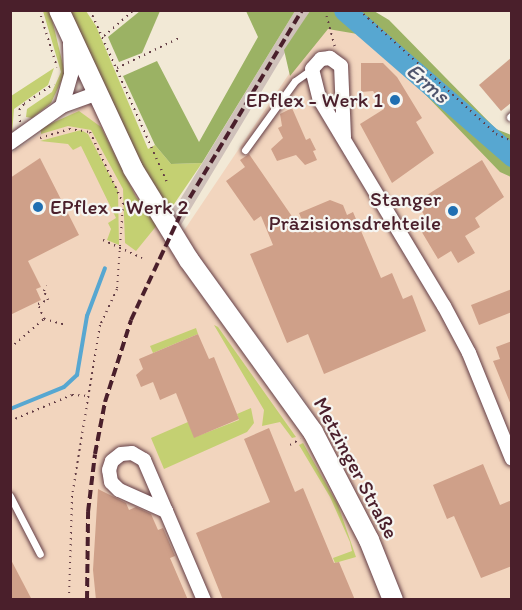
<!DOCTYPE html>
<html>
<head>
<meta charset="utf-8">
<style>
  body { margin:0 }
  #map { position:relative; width:522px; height:610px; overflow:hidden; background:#f2e9d6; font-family:Itim,sans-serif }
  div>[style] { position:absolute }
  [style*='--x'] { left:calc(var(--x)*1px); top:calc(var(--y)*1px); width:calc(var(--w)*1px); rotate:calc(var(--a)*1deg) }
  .built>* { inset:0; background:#f2d5be }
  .industrial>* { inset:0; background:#cfc1ba }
  .green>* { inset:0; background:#c4d072 }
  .forest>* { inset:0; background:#9bb264 }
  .stream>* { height:4px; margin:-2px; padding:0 2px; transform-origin:2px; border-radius:2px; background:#57a7d1 }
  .river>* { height:21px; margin:-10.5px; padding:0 10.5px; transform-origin:10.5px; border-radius:10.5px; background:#57a7d1 }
  .building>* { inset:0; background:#cfa089 }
  .path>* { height:2px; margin-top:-1px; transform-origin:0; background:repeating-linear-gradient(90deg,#633d45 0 1.5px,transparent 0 6px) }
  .roads { filter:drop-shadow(0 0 2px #633d45) drop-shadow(0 0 2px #633d45) }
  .lane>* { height:7px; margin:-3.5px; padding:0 3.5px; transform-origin:3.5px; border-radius:3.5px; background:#fff }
  .street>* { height:14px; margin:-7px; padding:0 7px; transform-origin:7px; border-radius:7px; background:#fff }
  .secondary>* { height:20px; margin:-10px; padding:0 10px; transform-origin:10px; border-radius:10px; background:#fff }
  .rail>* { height:4px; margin-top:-2px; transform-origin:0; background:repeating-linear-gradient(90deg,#4a1f2b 0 9px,transparent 0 13.5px) }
  .dots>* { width:16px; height:16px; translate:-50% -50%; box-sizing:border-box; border:3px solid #f6f6f2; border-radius:50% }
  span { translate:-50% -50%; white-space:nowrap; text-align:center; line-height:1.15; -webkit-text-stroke:4.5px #f6f6f2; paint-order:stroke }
  .poi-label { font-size:21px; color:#4a1f2b }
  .right { translate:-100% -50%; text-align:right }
  .left { translate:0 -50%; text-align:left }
  .street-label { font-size:21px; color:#4a1f2b }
  .water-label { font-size:22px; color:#4f556d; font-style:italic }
  .frame { position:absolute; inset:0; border:12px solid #4a1f2b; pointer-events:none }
</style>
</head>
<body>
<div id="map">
  <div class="built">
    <div style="clip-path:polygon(327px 27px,368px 34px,511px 175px,511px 599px,401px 599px,324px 431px,299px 391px,181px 235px,293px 68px)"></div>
    <div style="clip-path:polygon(90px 101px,317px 457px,343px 503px,387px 599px,11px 599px,10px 154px)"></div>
  </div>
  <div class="industrial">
    <div style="clip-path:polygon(295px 11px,310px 11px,178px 230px,170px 210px,178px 203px)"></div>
  </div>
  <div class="green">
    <div style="clip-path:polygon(43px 11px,50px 11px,65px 73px,51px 103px,32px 118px,26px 117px,27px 109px,52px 92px,61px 72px)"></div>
    <div style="clip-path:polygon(68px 11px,86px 11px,96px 26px,148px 149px,155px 145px,171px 164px,202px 163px,170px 210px,141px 165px)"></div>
    <div style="clip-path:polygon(54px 68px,48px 85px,14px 109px,12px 134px,11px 96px)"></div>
    <div style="clip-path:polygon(79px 111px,101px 127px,136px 197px,158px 224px,136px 251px,125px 243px,123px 189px,91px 130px,68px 126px,41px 134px,41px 128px)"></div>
    <div style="clip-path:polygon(81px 130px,88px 134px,118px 191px,119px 245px,107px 240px,111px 229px,108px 223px,116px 218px,81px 146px,73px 150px,68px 144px,40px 141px)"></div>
    <div style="clip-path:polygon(214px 325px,218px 327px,296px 437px,292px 438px,280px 422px,262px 426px,264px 410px)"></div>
    <div style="clip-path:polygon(196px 328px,198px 334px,153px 353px,150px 346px)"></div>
    <div style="clip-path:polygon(251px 408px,254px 423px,247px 432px,164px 469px,151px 438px,188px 422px,195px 437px,239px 420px,237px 414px)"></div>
    <div style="clip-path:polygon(303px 443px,338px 505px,356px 557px,335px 563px,333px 558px,352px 551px,350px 542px,330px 497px,299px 445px)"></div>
  </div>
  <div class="forest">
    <div style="clip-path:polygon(140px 11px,160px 11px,142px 53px,119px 62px,108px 37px)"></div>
    <div style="clip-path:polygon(246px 11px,295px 11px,202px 163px,171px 164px,155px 145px,123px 76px,157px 61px,199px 142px,258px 37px)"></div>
    <div style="clip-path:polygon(310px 11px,374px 11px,389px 20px,496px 129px,511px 135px,511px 177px,500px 172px,369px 36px,328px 29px,290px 76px,284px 50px)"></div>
  </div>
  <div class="stream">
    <div style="--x:10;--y:409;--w:58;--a:-22.2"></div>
    <div style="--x:64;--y:387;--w:18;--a:-43"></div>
    <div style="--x:77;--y:375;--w:60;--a:-80.4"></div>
    <div style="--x:87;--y:316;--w:51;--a:-69.4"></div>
  </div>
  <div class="river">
    <div style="--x:344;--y:10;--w:223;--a:41"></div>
  </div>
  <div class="building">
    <div style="clip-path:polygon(512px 57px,512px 102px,501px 111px,479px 85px)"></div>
    <div style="clip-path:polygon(361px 63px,383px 63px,397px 77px,422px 118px,416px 122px,434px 153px,392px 183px,360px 124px,384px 109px,373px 91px,361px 92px)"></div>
    <div style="clip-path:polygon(292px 108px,306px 140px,310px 138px,316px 150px,313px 151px,317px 160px,305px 165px,296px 155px,277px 161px,271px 149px,283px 138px,278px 128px,282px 126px,280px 114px)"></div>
    <div style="clip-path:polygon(249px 154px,300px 228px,304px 225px,299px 213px,330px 200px,343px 205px,347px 215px,353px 212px,381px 278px,392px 273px,403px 299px,412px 295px,426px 331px,324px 374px,308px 334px,287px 343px,250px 254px,273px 245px,261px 216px,254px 221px,226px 181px,245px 167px,240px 160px)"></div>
    <div style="clip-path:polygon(40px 158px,79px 235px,28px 261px,41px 287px,36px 289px,41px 300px,10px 315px,10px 178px)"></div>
    <div style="clip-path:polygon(482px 160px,504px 197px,475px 218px,480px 227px,465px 236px,475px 253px,458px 263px,451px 251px,438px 259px,417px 224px,426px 218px,416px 202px)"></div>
    <div style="clip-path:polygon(512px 289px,512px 312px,479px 325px,471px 305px)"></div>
    <div style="clip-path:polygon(198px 334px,209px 359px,214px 357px,239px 419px,194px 438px,176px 393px,160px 400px,153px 382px,141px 387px,136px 375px,143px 369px,139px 359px)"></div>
    <div style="clip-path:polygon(512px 341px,512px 405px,511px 405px,493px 361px,500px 359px,496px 347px)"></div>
    <div style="clip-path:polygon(269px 428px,295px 492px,303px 488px,334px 563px,339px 562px,355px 600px,223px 600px,196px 533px,270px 502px,244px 439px)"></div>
    <div style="clip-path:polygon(483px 464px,500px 505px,512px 500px,512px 566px,481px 578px,454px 516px,447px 519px,433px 485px)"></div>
    <div style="clip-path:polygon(98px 489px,126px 503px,129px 510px,136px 507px,151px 514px,158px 530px,163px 528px,175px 556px,170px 558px,188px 600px,96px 600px,93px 570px)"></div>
    <div style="clip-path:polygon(10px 558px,32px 600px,10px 600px)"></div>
  </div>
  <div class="path">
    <div style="--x:39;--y:10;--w:60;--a:72.5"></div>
    <div style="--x:90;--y:10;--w:188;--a:65.9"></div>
    <div style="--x:325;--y:10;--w:39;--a:75"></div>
    <div style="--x:359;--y:10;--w:185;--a:42.1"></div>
    <div style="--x:496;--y:134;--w:17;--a:24"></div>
    <div style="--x:104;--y:36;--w:40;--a:-41"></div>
    <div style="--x:117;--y:68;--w:71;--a:-25.8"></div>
    <div style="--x:20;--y:122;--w:12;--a:-95"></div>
    <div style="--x:19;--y:110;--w:8;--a:-50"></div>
    <div style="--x:24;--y:104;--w:36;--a:-34"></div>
    <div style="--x:40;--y:138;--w:30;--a:-17"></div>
    <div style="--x:69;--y:129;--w:21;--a:8"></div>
    <div style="--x:90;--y:132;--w:78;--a:65.1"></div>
    <div style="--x:123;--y:203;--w:86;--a:94"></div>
    <div style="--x:117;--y:289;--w:40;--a:115"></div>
    <div style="--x:100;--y:325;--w:173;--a:99.3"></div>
    <div style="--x:72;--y:496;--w:104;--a:91.7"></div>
    <div style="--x:103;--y:240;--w:43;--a:24.8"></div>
    <div style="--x:44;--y:319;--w:20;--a:15"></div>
    <div style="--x:10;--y:348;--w:45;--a:-40.5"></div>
    <div style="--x:44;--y:319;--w:16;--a:-112"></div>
    <div style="--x:38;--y:304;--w:11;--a:-22"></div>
    <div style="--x:48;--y:300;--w:10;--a:-114"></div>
    <div style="--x:44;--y:291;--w:6;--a:-72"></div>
    <div style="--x:10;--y:421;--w:67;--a:-22.8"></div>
    <div style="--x:72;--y:395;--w:17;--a:3"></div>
    <div style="--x:290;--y:445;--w:12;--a:-31"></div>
  </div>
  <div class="roads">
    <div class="lane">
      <div style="--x:510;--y:117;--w:3;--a:-45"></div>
      <div style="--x:245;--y:150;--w:85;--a:-54.1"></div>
      <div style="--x:295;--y:81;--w:21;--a:-35"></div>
      <div style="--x:10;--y:496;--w:65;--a:62.7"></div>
    </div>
    <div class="street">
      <div style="--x:62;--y:106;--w:33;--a:-74"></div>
      <div style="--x:71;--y:74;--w:30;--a:-92"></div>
      <div style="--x:344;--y:137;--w:71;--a:-92.4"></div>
      <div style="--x:341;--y:66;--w:14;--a:-144"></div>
      <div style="--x:330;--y:58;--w:9;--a:174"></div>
      <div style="--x:321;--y:59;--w:13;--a:132"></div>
      <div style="--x:312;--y:69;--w:32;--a:76"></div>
      <div style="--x:320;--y:100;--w:240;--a:59"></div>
      <div style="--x:444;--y:306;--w:53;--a:62"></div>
      <div style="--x:469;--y:353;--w:114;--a:67.9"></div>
      <div style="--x:10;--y:143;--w:64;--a:-35.4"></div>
      <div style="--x:62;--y:106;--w:37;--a:-20"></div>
      <div style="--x:166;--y:511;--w:51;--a:-155.9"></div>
      <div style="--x:119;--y:490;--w:11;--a:-135"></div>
      <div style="--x:111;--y:482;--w:12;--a:-99"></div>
      <div style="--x:109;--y:470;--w:9;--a:-72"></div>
      <div style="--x:112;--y:461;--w:11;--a:-38"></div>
      <div style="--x:121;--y:454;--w:11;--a:-5"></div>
      <div style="--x:132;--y:453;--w:14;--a:30"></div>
      <div style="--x:144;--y:460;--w:56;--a:66.7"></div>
      <div style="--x:166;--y:511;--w:97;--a:66.9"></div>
    </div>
    <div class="secondary">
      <div style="--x:59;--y:10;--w:175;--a:65"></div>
      <div style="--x:133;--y:169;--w:107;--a:58.4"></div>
      <div style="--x:189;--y:260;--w:212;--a:54.2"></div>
      <div style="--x:313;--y:432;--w:122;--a:62.6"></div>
      <div style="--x:369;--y:540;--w:65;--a:68.2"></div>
    </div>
  </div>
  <div class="rail">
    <div style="--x:87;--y:600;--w:88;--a:-89.3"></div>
    <div style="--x:88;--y:512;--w:58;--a:-83.1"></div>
    <div style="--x:95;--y:454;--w:53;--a:-79.1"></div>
    <div style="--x:105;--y:402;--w:86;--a:-72.4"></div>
    <div style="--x:131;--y:320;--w:123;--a:-64.9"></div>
    <div style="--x:183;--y:209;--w:232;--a:-59.1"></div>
  </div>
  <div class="dots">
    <div style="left:395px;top:100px;background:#1f6fb2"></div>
    <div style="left:38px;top:207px;background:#1f6fb2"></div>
    <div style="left:453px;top:211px;background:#1f6fb2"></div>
  </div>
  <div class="poi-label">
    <span class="right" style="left:383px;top:100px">EPflex - Werk 1</span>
    <span class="right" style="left:441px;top:211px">Stanger<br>Präzisionsdrehteile</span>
    <span class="left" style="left:50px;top:207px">EPflex - Werk 2</span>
  </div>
  <div class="street-label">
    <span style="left:356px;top:468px;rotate:62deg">Metzinger Straße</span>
  </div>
  <div class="water-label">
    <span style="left:428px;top:83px;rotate:41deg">Erms</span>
  </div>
  <div class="frame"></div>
</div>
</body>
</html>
